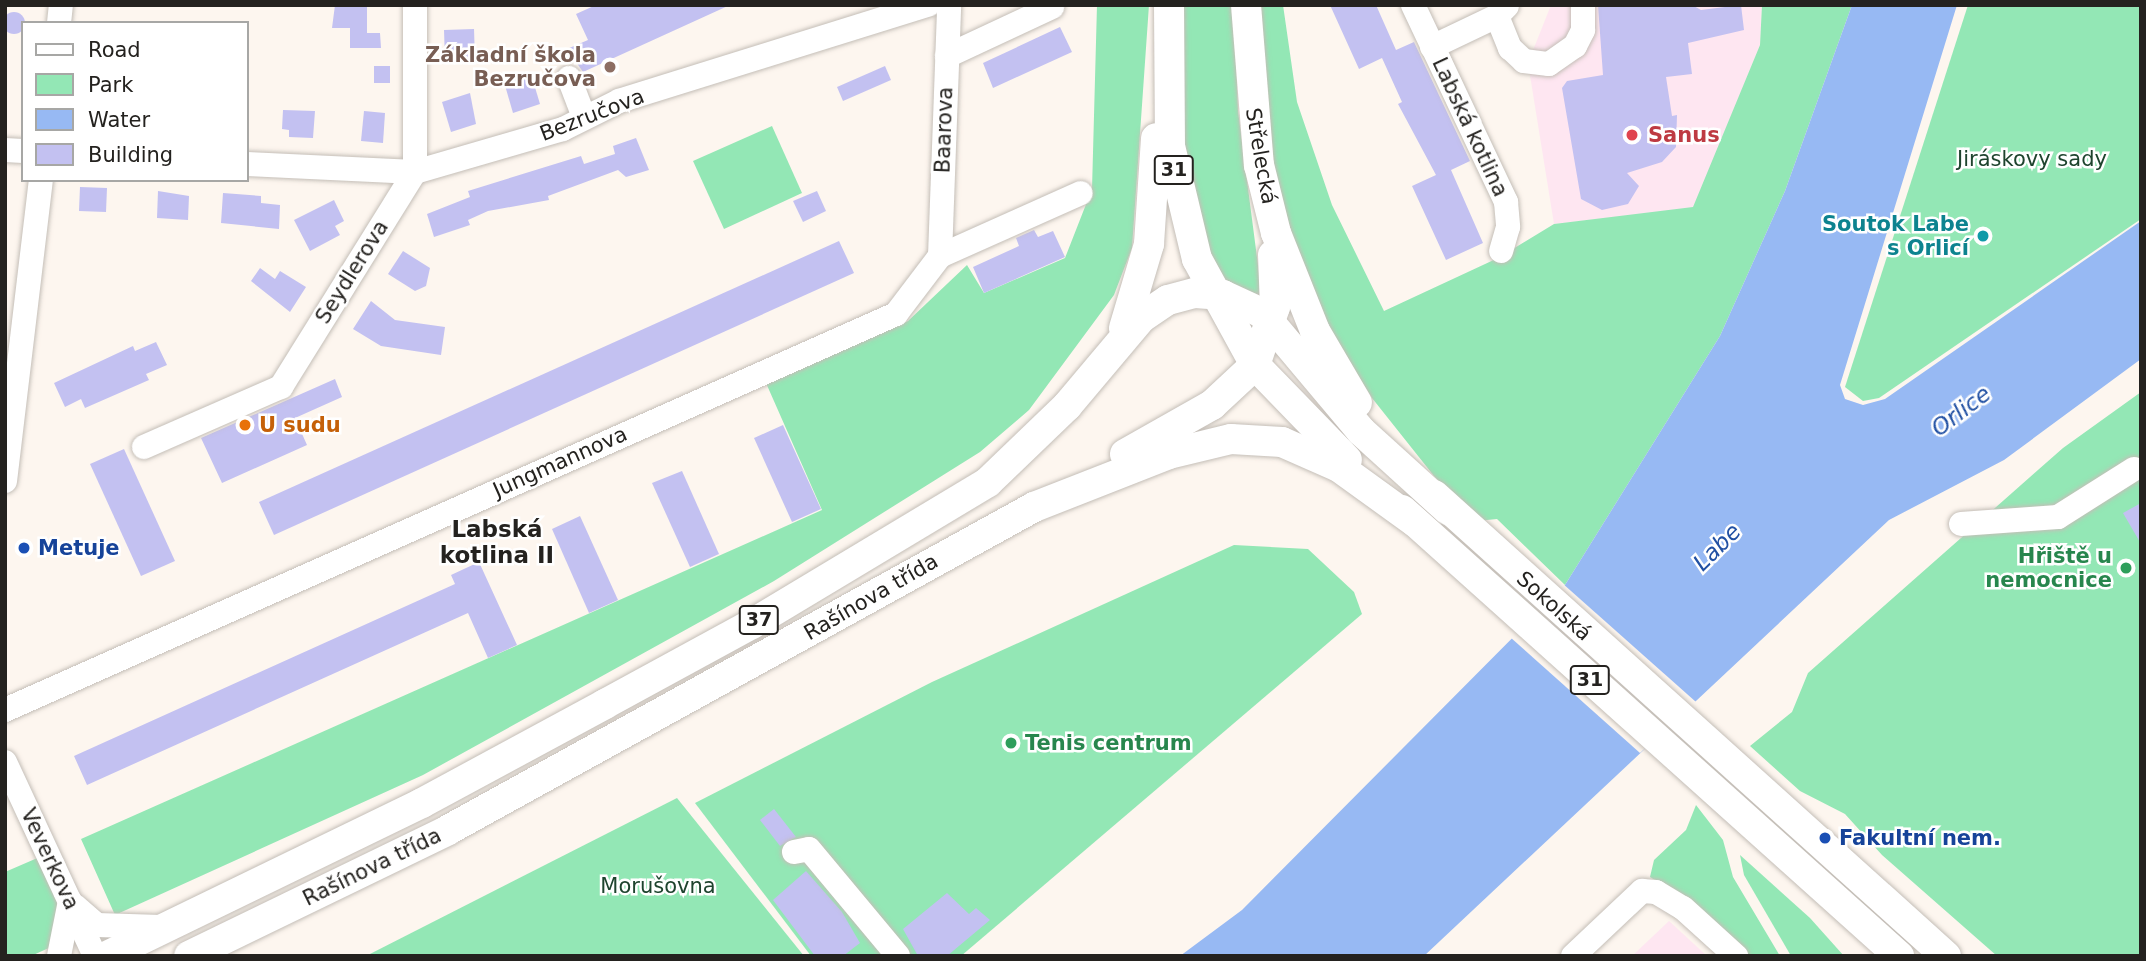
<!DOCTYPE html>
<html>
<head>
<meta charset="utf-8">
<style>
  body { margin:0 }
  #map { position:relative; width:2146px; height:961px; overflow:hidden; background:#fdf6ef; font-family:"DejaVu Sans",sans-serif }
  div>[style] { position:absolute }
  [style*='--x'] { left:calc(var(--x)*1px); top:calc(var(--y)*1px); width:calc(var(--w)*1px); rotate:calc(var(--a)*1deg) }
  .medical>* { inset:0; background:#fee6f1 }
  .green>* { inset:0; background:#93e7b5 }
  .water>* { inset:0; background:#97b9f3 }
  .pier>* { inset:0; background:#fdf6ef }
  .building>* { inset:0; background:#c3c1f1 }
  .round { border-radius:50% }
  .roads { filter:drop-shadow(0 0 2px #c4beb7) drop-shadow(0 0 2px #c4beb7) }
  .minor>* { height:24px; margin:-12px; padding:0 12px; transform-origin:12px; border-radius:12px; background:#fff }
  .major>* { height:30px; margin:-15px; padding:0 15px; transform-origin:15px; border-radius:15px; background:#fff }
  .dots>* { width:19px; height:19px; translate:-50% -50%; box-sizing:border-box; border:4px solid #fff; border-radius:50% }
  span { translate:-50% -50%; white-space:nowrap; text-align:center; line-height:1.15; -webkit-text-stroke:5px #fff; paint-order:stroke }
  .shield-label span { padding:2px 5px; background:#fff; border:2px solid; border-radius:5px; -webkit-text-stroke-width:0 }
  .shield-label { font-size:19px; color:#24221f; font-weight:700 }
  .education-label { font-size:21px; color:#785e54; font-weight:700 }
  .right { translate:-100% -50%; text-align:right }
  .street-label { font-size:21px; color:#24221f }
  .health-label { font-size:21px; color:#be3a42; font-weight:700 }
  .left { translate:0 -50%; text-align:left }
  .park-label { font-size:21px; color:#1e442e }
  .culture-label { font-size:21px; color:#0d838f; font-weight:700 }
  .food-label { font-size:21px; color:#c56008; font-weight:700 }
  .transit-label { font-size:21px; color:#164399; font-weight:700 }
  .leisure-label { font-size:21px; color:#27864d; font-weight:700 }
  .water-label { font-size:23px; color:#2150a3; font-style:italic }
  .neighbourhood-label { font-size:23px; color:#24221f; font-weight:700 }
  .frame { position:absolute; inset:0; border:7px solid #24221f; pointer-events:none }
  .legend { position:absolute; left:21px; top:21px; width:228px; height:161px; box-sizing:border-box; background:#fff; border:2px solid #a7a7a5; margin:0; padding:9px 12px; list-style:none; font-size:21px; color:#24221f }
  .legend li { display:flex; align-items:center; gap:14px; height:35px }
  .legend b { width:35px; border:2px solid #a7a7a5 }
</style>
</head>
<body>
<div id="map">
  <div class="medical">
    <div style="clip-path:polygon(1551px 5px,1762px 5px,1760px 45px,1694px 208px,1554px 224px,1528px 63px)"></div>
    <div style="clip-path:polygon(1669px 921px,1707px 956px,1632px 956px)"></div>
  </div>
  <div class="green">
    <div style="clip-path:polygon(1097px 5px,1149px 5px,1132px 248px,1114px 295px,1029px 410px,980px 452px,774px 581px,423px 775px,115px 915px,81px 839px,822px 510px,766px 383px,908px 321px,967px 265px,984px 293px,1065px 258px,1092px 189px)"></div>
    <div style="clip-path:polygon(1182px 5px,1234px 5px,1238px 111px,1262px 296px,1220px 281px,1213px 266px,1183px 149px)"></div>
    <div style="clip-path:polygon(1257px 5px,1283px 5px,1297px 102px,1332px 205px,1384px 311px,1498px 258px,1554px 224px,1693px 207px,1760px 45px,1762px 5px,1852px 5px,1785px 191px,1720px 336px,1565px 585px,1497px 519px,1477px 521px,1434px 476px,1372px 398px,1328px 327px,1297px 253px,1275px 173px)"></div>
    <div style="clip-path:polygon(1968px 5px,2141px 5px,2141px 219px,1879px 398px,1863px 401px,1845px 387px)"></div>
    <div style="clip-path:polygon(772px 126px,802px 193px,724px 229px,693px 161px)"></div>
    <div style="clip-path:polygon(2141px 392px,2141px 956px,1997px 956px,1882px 855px,1845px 814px,1800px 791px,1750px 746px,1792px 712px,1808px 673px,2063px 448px)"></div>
    <div style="clip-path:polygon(1234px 545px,1308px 549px,1354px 592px,1362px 614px,961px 956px,811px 956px,695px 803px,932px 682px)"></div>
    <div style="clip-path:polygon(677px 798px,804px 956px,366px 956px)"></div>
    <div style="clip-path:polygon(1696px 805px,1723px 840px,1733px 877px,1780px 956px,1749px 956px,1688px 900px,1650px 877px,1654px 860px,1686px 830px)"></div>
    <div style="clip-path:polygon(1740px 855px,1810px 918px,1844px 956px,1791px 956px,1744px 875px)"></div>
    <div style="clip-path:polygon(42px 856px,71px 938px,31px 956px,5px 956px,5px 872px)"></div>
  </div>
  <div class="water">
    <div style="clip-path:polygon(1852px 5px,1957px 5px,1840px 385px,1845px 399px,1863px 405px,1885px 399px,2141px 221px,2141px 359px,2004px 460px,1889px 520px,1424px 956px,1180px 956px,1242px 910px,1565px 585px,1720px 336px,1785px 191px)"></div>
  </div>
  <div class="pier">
    <div style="clip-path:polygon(1562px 583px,1696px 702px,1640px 753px,1510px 637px)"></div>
  </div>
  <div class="building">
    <div style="clip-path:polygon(335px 5px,367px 5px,367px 33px,380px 33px,381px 48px,350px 48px,350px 28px,332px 28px)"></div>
    <div style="clip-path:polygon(596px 5px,730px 5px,583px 72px,567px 49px,588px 40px,576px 14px)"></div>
    <div style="clip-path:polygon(1330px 5px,1376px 5px,1396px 50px,1414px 42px,1470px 161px,1451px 170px,1483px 243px,1446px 260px,1412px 186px,1436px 175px,1398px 104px,1402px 102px,1382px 58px,1359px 69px)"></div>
    <div style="clip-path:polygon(1598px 5px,1692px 5px,1701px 10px,1741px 5px,1744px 30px,1688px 43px,1692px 74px,1666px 77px,1672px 116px,1677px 115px,1676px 147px,1662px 162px,1627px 173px,1639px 186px,1628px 204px,1602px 210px,1581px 199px,1562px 88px,1567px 81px,1603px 75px)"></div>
    <div class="round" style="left:3px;top:12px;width:22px;height:22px"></div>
    <div style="clip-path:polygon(1060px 27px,1072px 52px,993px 88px,983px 63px)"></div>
    <div style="clip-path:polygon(474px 29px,475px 60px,445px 60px,444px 30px)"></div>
    <div style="clip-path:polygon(374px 66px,390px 66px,390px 83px,374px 83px)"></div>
    <div style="clip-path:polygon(885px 66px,891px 80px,843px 101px,837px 87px)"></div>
    <div style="clip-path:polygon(531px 74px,540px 104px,513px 113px,504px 82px)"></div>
    <div style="clip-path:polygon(470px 93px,476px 124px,451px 132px,442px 102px)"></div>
    <div style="clip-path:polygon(283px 110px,315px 111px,313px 138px,289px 137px,289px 130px,282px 129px)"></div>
    <div style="clip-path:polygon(364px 111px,385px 113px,383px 143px,361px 141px)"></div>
    <div style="clip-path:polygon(636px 138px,649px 170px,626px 177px,618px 170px,548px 196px,549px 200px,488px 211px,468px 220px,470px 225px,434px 237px,427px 214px,470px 197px,468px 191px,581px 156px,584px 164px,615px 154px,613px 146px)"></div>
    <div style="clip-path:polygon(80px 187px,107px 188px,106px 212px,79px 211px)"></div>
    <div style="clip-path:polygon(158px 191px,189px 196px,188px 220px,157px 218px)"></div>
    <div style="clip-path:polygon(817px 191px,826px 211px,803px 222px,793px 201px)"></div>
    <div style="clip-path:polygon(223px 193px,261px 196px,261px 203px,280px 205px,279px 229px,221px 223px)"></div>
    <div style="clip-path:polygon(334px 200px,344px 221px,335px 226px,340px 235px,310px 251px,294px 220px)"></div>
    <div style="clip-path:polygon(1034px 230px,1038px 237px,1053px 231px,1065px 257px,984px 293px,973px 267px,1019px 246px,1016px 238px)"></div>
    <div style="clip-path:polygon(839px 241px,854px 273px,274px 535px,259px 502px)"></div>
    <div style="clip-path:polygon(403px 251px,430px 268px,426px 286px,415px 291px,388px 274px)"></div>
    <div style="clip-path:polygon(260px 268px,275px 279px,280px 271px,306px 287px,290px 312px,251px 281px)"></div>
    <div style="clip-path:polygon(371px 301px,395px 320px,445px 327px,441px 355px,381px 346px,353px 329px)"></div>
    <div style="clip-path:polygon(156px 342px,167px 365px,146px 374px,149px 380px,85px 408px,81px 399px,65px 407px,54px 383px,133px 346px,135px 351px)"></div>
    <div style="clip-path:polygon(335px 379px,342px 397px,295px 418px,307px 445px,222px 483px,201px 438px)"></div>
    <div style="clip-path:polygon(783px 425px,821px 509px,792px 522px,754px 438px)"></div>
    <div style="clip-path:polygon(124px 449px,175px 561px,141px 576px,90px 464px)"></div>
    <div style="clip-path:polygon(682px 471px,719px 554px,690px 567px,652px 483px)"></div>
    <div style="clip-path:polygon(2141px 503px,2141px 544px,2123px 513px)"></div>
    <div style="clip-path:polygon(580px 516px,618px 600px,589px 613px,552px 529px)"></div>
    <div style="clip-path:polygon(479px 562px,517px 645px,488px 658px,468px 613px,87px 785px,74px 756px,455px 584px,451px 575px)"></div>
    <div style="clip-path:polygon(774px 809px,796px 837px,780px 846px,760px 820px)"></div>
    <div style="clip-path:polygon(806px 871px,842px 912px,860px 943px,843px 956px,815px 956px,773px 900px)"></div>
    <div style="clip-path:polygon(947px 893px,969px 914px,976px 908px,990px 920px,947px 956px,918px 956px,903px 929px)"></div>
  </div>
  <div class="roads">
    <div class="minor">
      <div style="--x:1413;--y:5;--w:218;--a:64.7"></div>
      <div style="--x:1506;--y:202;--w:25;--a:85"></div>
      <div style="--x:1508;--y:227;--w:25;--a:106"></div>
      <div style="--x:1497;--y:16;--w:35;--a:68"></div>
      <div style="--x:1510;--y:48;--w:19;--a:43"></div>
      <div style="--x:1524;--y:61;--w:25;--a:7"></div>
      <div style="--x:1549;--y:64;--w:32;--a:-35"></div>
      <div style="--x:1575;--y:46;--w:18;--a:-63"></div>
      <div style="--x:1583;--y:30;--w:25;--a:-90"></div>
      <div style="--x:59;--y:23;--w:18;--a:-84"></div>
      <div style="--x:1432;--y:47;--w:72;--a:-25.5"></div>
      <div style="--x:1497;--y:16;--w:14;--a:-45"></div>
      <div style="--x:947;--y:56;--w:116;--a:-25"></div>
      <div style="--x:569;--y:78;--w:42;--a:69"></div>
      <div style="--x:5;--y:150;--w:18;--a:3"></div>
      <div style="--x:247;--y:164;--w:168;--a:2.7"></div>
      <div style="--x:415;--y:172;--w:154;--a:-16.2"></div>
      <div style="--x:563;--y:129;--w:63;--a:-26.6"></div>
      <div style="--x:619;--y:101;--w:324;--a:-17.3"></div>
      <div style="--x:940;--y:256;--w:154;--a:-24.1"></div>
      <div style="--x:144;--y:447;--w:150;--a:-23.7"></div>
      <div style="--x:281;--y:387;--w:253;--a:-58.1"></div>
      <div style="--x:415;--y:172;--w:167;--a:-90"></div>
      <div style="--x:5;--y:481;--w:303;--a:-83.2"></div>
      <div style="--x:1961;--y:524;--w:97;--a:-4.1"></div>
      <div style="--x:2058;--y:517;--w:90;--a:-32.3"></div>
      <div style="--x:5;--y:710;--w:975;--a:-23.96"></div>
      <div style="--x:896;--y:314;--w:73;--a:-52.8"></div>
      <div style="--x:940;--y:256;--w:251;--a:-87.9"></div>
      <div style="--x:5;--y:762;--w:214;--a:65.1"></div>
      <div style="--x:794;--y:852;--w:15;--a:-11"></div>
      <div style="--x:809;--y:849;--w:139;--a:50.2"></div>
      <div style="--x:75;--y:906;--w:29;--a:41"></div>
      <div style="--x:97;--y:925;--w:64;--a:1.8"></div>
      <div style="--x:59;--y:956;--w:56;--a:-78.7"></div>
      <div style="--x:1573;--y:956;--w:95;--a:-43.3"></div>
      <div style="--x:1642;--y:891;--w:14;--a:4"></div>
      <div style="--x:1656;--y:892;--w:31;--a:31"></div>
      <div style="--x:1683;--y:908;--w:72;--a:42.2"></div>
    </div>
    <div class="major">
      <div style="--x:1169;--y:5;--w:141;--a:89.6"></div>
      <div style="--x:1170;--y:146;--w:116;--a:76.6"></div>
      <div style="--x:1197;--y:259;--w:121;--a:61.3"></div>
      <div style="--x:1255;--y:365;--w:132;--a:45.9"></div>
      <div style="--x:1246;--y:5;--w:161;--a:85.4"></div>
      <div style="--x:1259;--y:165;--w:70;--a:76"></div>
      <div style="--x:1276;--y:233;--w:105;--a:68.3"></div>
      <div style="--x:1315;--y:331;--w:83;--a:59.7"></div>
      <div style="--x:1124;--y:328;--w:88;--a:-73.4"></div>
      <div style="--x:1149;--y:244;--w:106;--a:-86.2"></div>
      <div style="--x:1125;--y:454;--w:100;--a:-29.4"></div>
      <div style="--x:1212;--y:405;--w:59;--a:-42.9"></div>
      <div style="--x:1255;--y:365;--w:61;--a:-71"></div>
      <div style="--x:1275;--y:307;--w:52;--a:-92.2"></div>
      <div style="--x:1434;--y:495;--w:689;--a:42"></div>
      <div style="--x:1402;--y:510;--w:668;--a:41.9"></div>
      <div style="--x:107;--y:956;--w:350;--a:-25.9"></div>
      <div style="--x:422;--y:803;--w:208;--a:-28.4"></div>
      <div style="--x:605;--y:704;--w:167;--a:-28.6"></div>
      <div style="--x:752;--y:624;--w:275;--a:-31"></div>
      <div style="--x:988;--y:482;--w:110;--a:-43.9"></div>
      <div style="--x:1067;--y:406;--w:115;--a:-49.9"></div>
      <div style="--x:1141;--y:318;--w:32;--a:-34"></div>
      <div style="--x:1168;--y:300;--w:28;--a:-15"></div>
      <div style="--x:1195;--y:293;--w:28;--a:4"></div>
      <div style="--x:1223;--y:295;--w:43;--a:24.8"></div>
      <div style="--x:1262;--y:313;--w:154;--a:50"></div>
      <div style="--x:1361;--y:431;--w:118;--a:42.2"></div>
      <div style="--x:189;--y:956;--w:288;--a:-25.9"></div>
      <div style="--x:448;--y:830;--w:669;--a:-28.86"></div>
      <div style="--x:1034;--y:507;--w:145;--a:-21.4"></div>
      <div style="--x:1169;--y:454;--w:64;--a:-13.6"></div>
      <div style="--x:1231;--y:439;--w:51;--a:3.4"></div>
      <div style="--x:1282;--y:442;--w:62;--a:23.7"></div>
      <div style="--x:1339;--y:467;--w:94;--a:35.9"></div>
    </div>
  </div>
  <div class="dots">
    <div style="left:610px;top:67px;background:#8d6e63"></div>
    <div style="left:1632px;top:135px;background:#e0444e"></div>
    <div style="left:1983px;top:236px;background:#0f9aa8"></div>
    <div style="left:245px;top:425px;background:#e8710a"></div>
    <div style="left:24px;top:548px;background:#1a4fb4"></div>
    <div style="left:2126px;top:568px;background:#2e9e5b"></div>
    <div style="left:1011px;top:743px;background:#2e9e5b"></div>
    <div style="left:1825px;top:838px;background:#1a4fb4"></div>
  </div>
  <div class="shield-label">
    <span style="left:1174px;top:170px">31</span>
    <span style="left:759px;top:620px">37</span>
    <span style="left:1590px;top:680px">31</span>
  </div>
  <div class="education-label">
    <span class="right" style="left:596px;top:67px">Základní škola<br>Bezručova</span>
  </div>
  <div class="street-label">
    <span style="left:592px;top:115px;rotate:-21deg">Bezručova</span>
    <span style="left:1470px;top:127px;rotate:65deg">Labská kotlina</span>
    <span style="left:944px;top:130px;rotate:-88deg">Baarova</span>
    <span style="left:1261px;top:156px;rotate:80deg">Střelecká</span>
    <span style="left:352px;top:272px;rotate:-58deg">Seydlerova</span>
    <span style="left:560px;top:462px;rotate:-24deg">Jungmannova</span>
    <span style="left:871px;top:597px;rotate:-30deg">Rašínova třída</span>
    <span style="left:1554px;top:606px;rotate:42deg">Sokolská</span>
    <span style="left:50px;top:859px;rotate:65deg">Veverkova</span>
    <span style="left:372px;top:867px;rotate:-26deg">Rašínova třída</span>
  </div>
  <div class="health-label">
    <span class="left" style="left:1648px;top:135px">Sanus</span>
  </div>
  <div class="park-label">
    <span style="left:2032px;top:159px">Jiráskovy sady</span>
    <span style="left:658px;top:886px">Morušovna</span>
  </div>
  <div class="culture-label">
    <span class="right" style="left:1969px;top:236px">Soutok Labe<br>s Orlicí</span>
  </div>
  <div class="food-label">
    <span class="left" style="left:259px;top:425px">U sudu</span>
  </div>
  <div class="transit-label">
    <span class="left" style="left:38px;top:548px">Metuje</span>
    <span class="left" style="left:1839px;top:838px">Fakultní nem.</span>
  </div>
  <div class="leisure-label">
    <span class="right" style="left:2112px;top:568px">Hřiště u<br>nemocnice</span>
    <span class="left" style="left:1025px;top:743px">Tenis centrum</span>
  </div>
  <div class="water-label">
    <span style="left:1961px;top:411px;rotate:-37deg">Orlice</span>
    <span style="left:1717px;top:547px;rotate:-45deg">Labe</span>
  </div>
  <div class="neighbourhood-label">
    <span style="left:497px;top:542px">Labská<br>kotlina II</span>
  </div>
  <div class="frame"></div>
  <ul class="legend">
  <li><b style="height:9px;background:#fff"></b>Road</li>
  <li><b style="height:19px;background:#93e7b5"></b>Park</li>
  <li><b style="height:19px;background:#97b9f3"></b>Water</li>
  <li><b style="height:19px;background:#c3c1f1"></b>Building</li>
  </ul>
</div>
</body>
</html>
